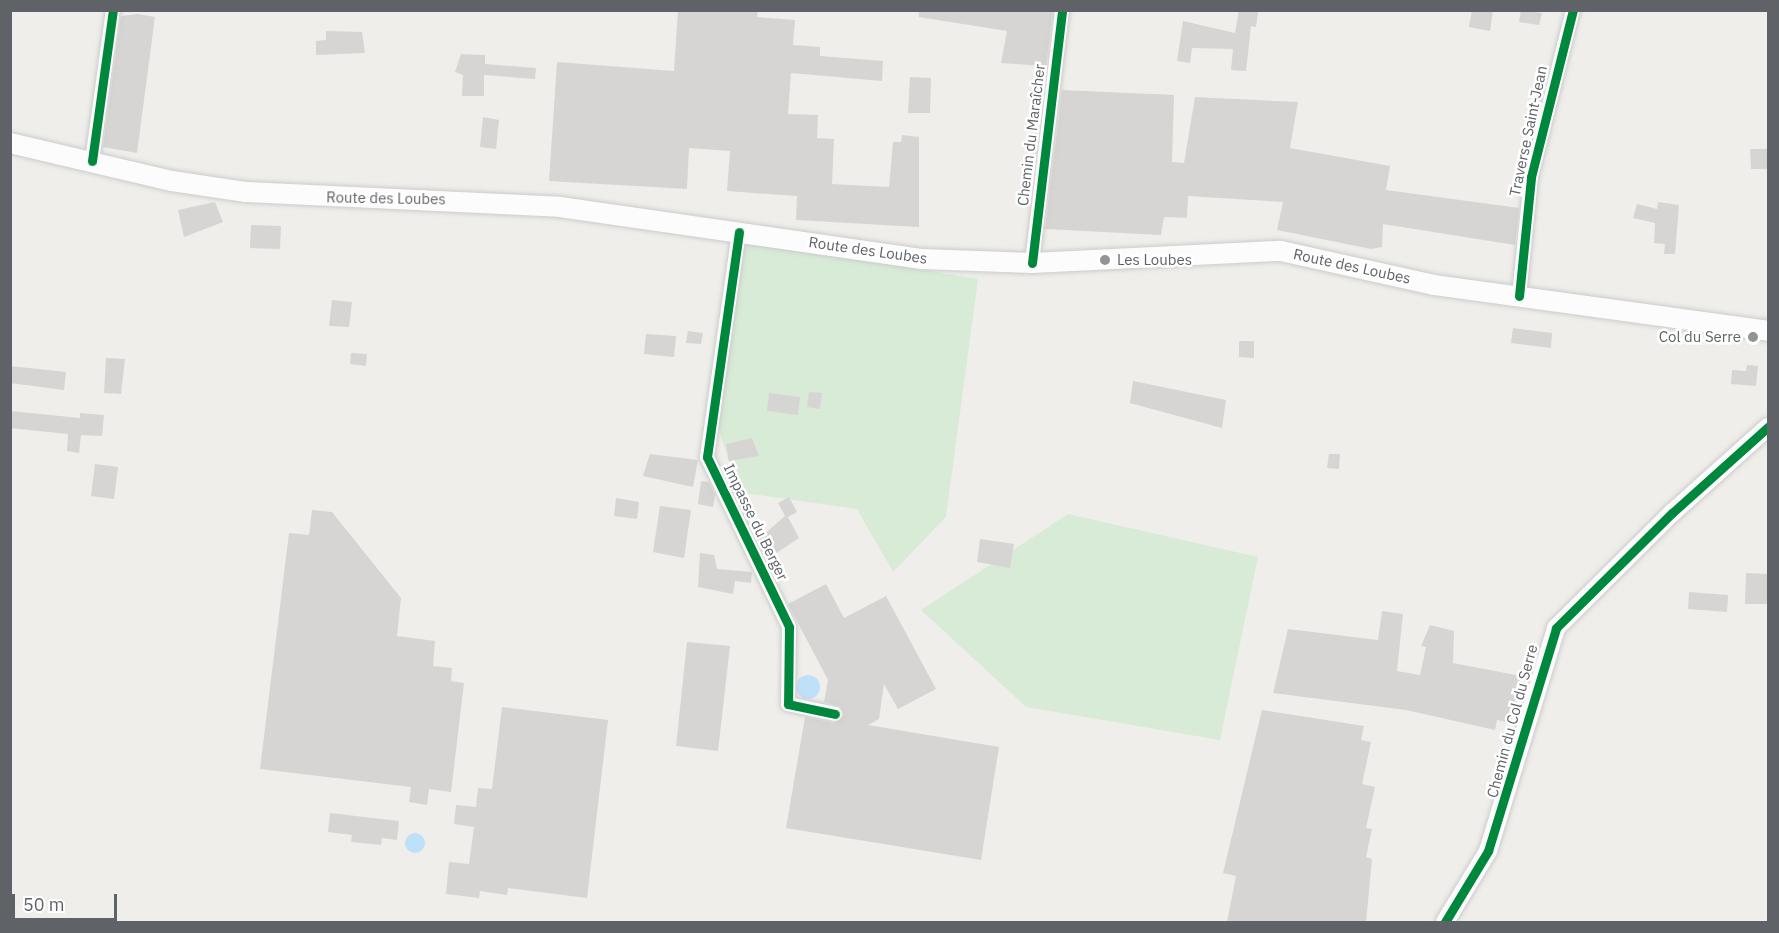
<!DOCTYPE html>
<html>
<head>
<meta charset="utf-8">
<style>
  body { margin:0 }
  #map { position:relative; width:1779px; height:933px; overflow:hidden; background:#efeeea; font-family:"IBM Plex Sans",sans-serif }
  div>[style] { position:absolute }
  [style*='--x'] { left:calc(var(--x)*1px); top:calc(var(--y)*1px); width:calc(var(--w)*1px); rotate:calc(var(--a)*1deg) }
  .green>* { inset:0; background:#d8ebd6 }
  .water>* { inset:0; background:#bfe0f9 }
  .round { border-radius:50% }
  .building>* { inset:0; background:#d6d5d3 }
  .roads { filter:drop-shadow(0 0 2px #cbcccc) drop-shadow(0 0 2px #cbcccc) }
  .minor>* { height:14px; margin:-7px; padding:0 7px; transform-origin:7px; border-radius:7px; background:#fdfcfc }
  .tertiary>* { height:18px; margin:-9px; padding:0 9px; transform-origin:9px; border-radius:9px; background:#fdfcfc }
  .secondary>* { height:20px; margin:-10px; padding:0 10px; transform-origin:10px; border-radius:10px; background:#fdfcfc }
  .cycleway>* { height:9px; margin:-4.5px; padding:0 4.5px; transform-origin:4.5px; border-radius:4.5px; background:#00873e }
  .dots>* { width:16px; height:16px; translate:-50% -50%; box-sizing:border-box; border:3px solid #fff; border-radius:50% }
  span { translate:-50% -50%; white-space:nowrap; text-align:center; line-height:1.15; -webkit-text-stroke:5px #fff; paint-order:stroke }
  .street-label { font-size:15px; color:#5f6368 }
  .poi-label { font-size:15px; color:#5f6368 }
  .left { translate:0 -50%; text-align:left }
  .right { translate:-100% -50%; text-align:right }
  .frame { position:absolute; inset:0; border:12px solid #5f6368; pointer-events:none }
  .scale { position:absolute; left:12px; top:894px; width:105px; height:27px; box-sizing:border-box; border:3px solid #5f6368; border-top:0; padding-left:8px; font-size:18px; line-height:21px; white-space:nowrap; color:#5f6368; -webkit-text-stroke:4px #fff; paint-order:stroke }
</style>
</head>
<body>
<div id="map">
  <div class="green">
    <div style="clip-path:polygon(743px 240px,978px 279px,946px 517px,893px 572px,857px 509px,738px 492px,717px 422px)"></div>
    <div style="clip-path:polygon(1068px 514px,1258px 557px,1220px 740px,1026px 707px,921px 610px)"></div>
  </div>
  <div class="water">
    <div class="round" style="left:796px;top:675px;width:24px;height:24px"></div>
    <div class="round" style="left:405px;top:833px;width:20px;height:20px"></div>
  </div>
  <div class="building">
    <div style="clip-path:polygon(678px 10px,758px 10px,757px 17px,795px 20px,793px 45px,820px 47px,820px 56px,883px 61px,882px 81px,791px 73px,788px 114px,818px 115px,817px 138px,834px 139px,832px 184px,889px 187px,893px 142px,901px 142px,902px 135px,919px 137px,919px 227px,796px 220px,797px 196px,727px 191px,730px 151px,689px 148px,687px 189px,549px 181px,557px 62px,674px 71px)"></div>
    <div style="clip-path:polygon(919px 10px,1053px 10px,1046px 66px,1001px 63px,1007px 31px,919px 17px)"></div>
    <div style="clip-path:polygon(1239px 10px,1258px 12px,1256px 27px,1251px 26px,1246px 71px,1231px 70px,1233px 49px,1192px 48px,1190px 63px,1177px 61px,1183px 21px,1235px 33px)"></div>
    <div style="clip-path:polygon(1472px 10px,1493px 10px,1490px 31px,1469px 27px)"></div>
    <div style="clip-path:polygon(1521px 10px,1542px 13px,1539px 25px,1519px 22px)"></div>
    <div style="clip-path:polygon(137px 14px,155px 17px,137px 153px,103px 147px,121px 16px)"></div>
    <div style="clip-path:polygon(326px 31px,362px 32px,365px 53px,316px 55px,316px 41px,326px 40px)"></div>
    <div style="clip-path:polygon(461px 54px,485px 55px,485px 64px,536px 68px,535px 79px,484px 75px,484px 96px,462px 96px,463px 75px,455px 72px)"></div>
    <div style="clip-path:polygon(910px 77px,931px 78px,930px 113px,908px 113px)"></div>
    <div style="clip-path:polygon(1062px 90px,1174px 95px,1172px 162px,1184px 163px,1195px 97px,1298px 102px,1290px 148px,1390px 166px,1386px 190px,1519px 208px,1515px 245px,1383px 224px,1382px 247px,1371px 249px,1277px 230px,1283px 202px,1188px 196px,1187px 218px,1164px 217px,1161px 235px,1045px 229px)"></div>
    <div style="clip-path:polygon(483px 117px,499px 120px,496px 149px,480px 147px)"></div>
    <div style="clip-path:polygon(1750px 149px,1768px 149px,1768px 169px,1751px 169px)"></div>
    <div style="clip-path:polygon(215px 202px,223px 222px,184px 237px,178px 210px)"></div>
    <div style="clip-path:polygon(1658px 202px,1679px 205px,1675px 254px,1664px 254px,1665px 244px,1654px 243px,1655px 223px,1633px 218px,1637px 204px,1657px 209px)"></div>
    <div style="clip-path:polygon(251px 225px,281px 226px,280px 249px,250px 248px)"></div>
    <div style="clip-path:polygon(332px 300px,352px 302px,349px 327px,329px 326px)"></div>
    <div style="clip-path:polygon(1513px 328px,1552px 333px,1551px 348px,1511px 343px)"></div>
    <div style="clip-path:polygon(688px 331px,703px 333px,701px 344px,686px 343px)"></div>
    <div style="clip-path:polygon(646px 334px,676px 336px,674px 357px,644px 354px)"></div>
    <div style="clip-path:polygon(1239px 341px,1254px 341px,1254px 358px,1239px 357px)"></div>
    <div style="clip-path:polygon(351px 353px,367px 354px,366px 366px,350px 364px)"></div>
    <div style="clip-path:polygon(106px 358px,125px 359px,121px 394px,104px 393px)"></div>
    <div style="clip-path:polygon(1747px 365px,1758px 366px,1756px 386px,1731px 384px,1732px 370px,1746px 371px)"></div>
    <div style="clip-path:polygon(10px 366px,66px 372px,64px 390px,10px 383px)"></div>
    <div style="clip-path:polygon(1133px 381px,1226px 400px,1222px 428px,1130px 403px)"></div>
    <div style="clip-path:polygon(809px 392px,822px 393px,820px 409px,807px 407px)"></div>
    <div style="clip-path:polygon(769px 393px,800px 397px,798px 415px,767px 411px)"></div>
    <div style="clip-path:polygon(10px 411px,80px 418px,80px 413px,104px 415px,102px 436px,81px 435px,79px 453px,67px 451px,68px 434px,10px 428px)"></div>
    <div style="clip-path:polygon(752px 438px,759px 456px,729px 461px,726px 444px)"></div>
    <div style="clip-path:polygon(650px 454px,698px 460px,693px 487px,643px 476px)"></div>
    <div style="clip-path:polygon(1329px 454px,1340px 454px,1339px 469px,1327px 468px)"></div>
    <div style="clip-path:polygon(95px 464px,118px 467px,114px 499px,91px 496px)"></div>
    <div style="clip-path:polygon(701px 481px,709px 482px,715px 495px,713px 507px,698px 504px)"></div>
    <div style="clip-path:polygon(789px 497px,797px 512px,788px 517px,799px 538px,769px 558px,759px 539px,785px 516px,778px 503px)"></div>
    <div style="clip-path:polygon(616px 498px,639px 502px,637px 519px,614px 516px)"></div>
    <div style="clip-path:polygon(660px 506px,691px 510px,684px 558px,653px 552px)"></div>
    <div style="clip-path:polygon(312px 510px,332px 512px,401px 598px,397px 636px,435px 641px,433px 666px,452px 668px,451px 681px,464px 683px,451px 792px,429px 789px,427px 805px,409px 802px,411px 787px,260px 769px,289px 533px,309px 535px)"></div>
    <div style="clip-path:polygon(980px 539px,1014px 544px,1010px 568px,977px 562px)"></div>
    <div style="clip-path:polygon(700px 553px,714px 555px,717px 569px,752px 572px,751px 583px,735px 581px,733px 594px,698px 587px)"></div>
    <div style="clip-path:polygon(1746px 573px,1768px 574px,1768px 604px,1745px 604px)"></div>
    <div style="clip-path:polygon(826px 584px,844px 618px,886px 596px,936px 689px,898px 709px,884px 684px,879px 719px,868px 725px,999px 747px,981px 860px,786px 828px,805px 717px,834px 723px,844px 715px,841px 707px,824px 702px,828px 680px,788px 604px)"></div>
    <div style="clip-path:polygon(1689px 592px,1728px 595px,1727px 612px,1688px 609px)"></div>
    <div style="clip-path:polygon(1382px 611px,1403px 614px,1397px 671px,1420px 675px,1426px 647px,1421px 646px,1430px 625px,1454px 631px,1453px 663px,1521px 676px,1511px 723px,1497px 720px,1495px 730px,1406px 710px,1273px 693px,1288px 629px,1378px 640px)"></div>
    <div style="clip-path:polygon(687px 642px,730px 646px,718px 751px,676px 746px)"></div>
    <div style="clip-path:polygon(502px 707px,608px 720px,587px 898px,508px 888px,507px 895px,480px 891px,479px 898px,446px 894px,449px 862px,469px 864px,474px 827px,454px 824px,456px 805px,476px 807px,478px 788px,492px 789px)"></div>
    <div style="clip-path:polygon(1262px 710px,1364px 726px,1361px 740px,1371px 742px,1362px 784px,1375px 787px,1366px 828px,1372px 829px,1366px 857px,1372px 859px,1366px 922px,1227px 922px,1236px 876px,1223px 873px)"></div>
    <div style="clip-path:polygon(330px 813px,399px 821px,397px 840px,382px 838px,381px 845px,351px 842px,352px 835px,328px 832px)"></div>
  </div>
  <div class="roads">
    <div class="minor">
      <div style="--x:92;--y:161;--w:152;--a:-82.1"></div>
      <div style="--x:739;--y:232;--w:227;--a:98.1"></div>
      <div style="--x:707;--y:457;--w:189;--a:64.2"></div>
      <div style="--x:789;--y:627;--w:77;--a:90.7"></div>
      <div style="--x:788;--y:704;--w:48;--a:12"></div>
      <div style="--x:1032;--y:263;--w:255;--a:-83.2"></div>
      <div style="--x:1519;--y:296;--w:120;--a:-84.2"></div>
      <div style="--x:1531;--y:177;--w:172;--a:-75.9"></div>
    </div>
    <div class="tertiary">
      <div style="--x:1445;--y:922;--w:83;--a:-58.8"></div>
      <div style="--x:1488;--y:851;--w:233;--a:-73"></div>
      <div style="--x:1556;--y:628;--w:163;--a:-44.8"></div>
      <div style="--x:1672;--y:513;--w:129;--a:-41.9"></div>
    </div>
    <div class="secondary">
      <div style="--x:10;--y:143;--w:166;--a:13.2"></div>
      <div style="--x:172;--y:181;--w:75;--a:8.5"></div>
      <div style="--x:246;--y:192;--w:314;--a:2.7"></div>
      <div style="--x:560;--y:207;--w:366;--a:8.2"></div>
      <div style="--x:922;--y:259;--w:110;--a:2.1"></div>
      <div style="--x:1032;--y:263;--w:249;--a:-2.8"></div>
      <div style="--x:1281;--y:251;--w:157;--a:12.5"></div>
      <div style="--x:1434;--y:285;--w:337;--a:7.8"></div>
    </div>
  </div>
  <div class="cycleway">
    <div style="--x:92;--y:161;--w:152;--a:-82.1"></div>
    <div style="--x:739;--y:232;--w:227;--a:98.1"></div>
    <div style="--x:707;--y:457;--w:189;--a:64.2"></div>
    <div style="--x:789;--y:627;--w:77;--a:90.7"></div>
    <div style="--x:788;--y:704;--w:48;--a:12"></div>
    <div style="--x:1032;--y:263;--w:255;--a:-83.2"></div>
    <div style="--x:1519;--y:296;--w:120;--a:-84.2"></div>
    <div style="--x:1531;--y:177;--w:172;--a:-75.9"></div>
    <div style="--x:1445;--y:922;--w:83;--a:-58.8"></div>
    <div style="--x:1488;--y:851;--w:233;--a:-73"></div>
    <div style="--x:1556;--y:628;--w:163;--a:-44.8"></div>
    <div style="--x:1672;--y:513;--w:129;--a:-41.9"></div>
  </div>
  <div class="dots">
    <div style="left:1105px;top:260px;background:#919496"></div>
    <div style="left:1753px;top:337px;background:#919496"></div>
  </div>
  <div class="street-label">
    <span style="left:1528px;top:131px;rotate:-78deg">Traverse Saint-Jean</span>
    <span style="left:1031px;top:135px;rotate:-83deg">Chemin du Maraîcher</span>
    <span style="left:386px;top:198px;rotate:1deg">Route des Loubes</span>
    <span style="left:868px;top:250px;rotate:8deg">Route des Loubes</span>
    <span style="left:1352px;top:266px;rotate:12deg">Route des Loubes</span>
    <span style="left:756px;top:522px;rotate:64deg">Impasse du Berger</span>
    <span style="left:1512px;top:721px;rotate:-75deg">Chemin du Col du Serre</span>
  </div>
  <div class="poi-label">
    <span class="left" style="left:1117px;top:260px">Les Loubes</span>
    <span class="right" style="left:1741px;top:337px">Col du Serre</span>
  </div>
  <div class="frame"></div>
  <div class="scale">50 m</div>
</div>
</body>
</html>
